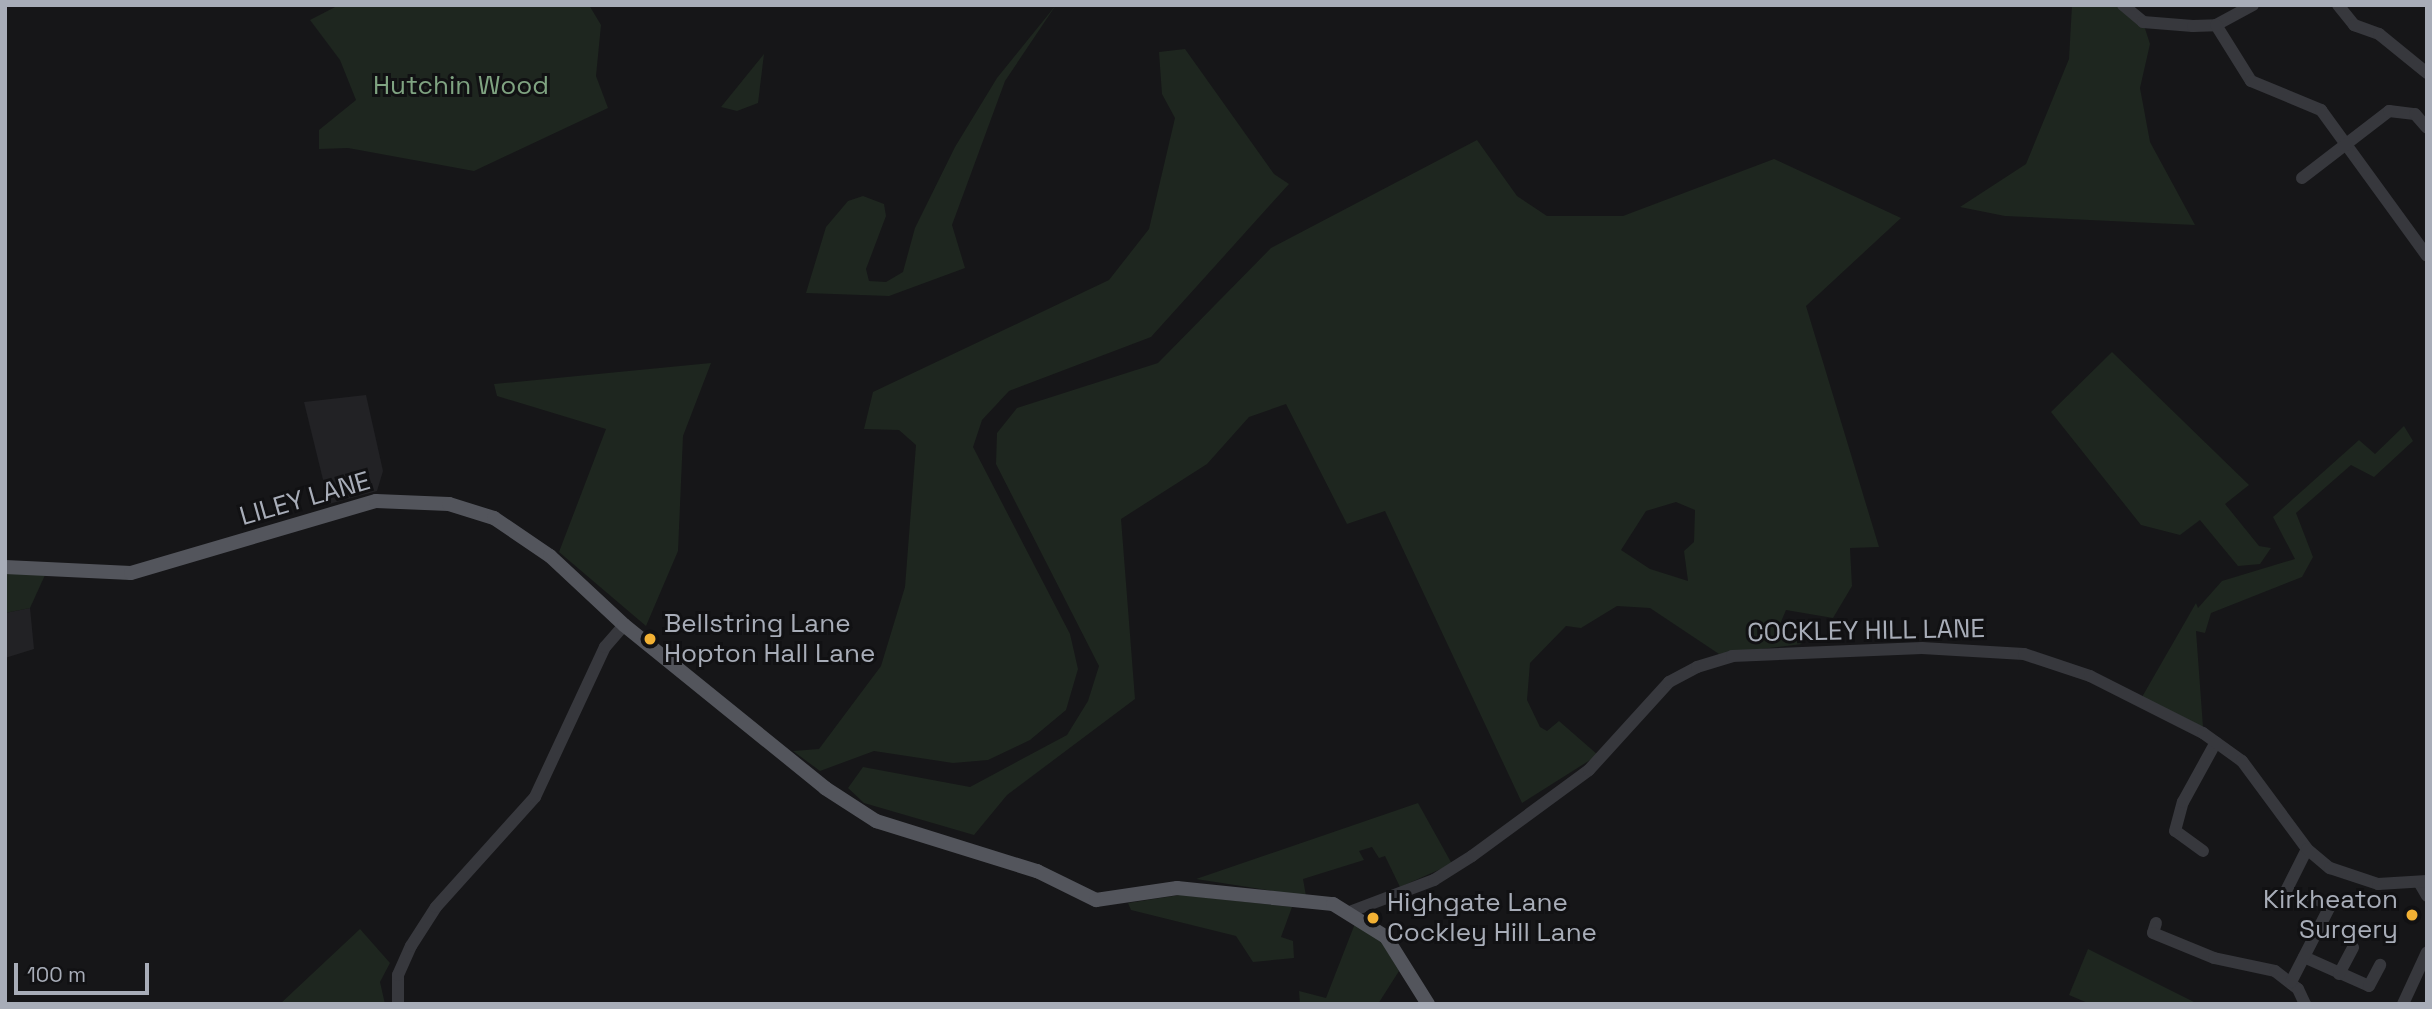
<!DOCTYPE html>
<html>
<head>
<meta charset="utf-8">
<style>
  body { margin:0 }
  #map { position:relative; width:2432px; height:1009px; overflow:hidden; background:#161618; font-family:"Space Grotesk",sans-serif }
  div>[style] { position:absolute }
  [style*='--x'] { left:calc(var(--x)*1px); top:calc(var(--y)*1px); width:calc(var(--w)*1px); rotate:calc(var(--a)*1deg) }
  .built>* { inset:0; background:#222225 }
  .green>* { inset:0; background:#1e261f }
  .minor>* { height:12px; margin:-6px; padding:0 6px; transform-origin:6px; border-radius:6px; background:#37383d }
  .major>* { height:14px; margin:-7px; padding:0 7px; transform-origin:7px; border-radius:7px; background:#53555c }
  .dots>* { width:19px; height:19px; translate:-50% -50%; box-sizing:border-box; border:4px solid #111113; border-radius:50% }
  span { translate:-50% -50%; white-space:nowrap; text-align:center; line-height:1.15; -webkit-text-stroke:6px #111113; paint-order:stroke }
  .park-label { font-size:26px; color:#7fa381 }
  .street-label { font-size:26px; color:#a8adb8 }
  .poi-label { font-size:26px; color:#a8adb8 }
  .left { translate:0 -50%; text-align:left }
  .right { translate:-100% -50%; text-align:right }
  .frame { position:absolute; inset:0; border:7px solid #a8adb8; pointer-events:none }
  .scale { position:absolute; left:14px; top:963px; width:135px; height:32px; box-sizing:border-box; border:4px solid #a8adb8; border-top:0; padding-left:9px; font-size:21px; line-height:24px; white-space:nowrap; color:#a8adb8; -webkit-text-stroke:5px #111113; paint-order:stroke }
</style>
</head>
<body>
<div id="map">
  <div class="built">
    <div style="clip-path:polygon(366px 395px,383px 471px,377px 491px,329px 504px,304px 402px)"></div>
    <div style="clip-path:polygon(30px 608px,34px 649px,5px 658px,5px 613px)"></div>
  </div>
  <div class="green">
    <div style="clip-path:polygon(339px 5px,589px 5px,601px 25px,596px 76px,608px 108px,474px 171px,348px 148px,319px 149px,319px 130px,356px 100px,340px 60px,310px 20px)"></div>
    <div style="clip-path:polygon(1056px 5px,1005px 81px,952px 225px,965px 268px,889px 296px,806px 293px,826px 227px,848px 201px,863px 196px,884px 204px,886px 216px,866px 269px,869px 281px,886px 282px,903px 272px,915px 228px,955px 147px,997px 78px)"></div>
    <div style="clip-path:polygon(2072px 5px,2129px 5px,2140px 13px,2150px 44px,2140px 88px,2150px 142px,2195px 225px,2005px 216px,1960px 207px,2026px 164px,2069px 59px)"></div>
    <div style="clip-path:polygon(1185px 49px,1274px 174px,1289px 184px,1151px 337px,1009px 391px,982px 420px,973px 447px,1070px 634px,1078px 669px,1066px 710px,1030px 740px,988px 760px,953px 763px,874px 751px,820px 771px,793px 751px,819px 749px,881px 666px,905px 587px,916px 445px,899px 430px,864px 429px,873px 392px,1109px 280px,1149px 229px,1175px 118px,1162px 94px,1159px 52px)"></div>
    <div style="clip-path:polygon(764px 54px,758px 103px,737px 111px,721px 107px)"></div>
    <div style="clip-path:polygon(evenodd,1477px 140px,1517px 196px,1547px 216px,1623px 216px,1774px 159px,1901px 218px,1806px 306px,1879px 547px,1850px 548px,1852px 586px,1833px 618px,1786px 610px,1777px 631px,1802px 644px,1719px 654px,1650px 608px,1617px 606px,1581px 628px,1566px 626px,1530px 663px,1527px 700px,1540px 727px,1547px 731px,1559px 721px,1598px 755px,1522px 803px,1385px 511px,1347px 524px,1286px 404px,1249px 417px,1207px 464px,1121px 519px,1135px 699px,1007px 795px,974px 835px,864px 803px,848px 788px,863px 767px,970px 787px,1067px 735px,1088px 701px,1099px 666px,996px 464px,997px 433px,1017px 408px,1158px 363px,1271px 248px,1477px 140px,1676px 502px,1695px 510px,1694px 542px,1684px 551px,1688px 581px,1650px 569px,1621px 550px,1646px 511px,1676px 502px)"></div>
    <div style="clip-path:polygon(2112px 352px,2249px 485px,2225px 504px,2259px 546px,2271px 548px,2260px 564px,2238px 566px,2200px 520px,2180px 535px,2141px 525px,2051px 412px)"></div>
    <div style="clip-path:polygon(711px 363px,683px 436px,678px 551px,646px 626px,559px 552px,606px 429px,497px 396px,494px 384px)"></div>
    <div style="clip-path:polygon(2404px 426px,2413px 441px,2374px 477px,2351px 465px,2296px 513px,2313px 557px,2302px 577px,2211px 613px,2205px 633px,2196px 631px,2203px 727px,2142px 697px,2196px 603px,2198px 608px,2222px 581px,2295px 559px,2273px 517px,2359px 440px,2375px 454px)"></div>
    <div style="clip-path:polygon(5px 572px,45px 575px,30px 608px,5px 613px)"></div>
    <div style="clip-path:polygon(1418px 803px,1452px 864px,1400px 887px,1385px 856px,1379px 858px,1372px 847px,1359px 851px,1364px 860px,1303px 879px,1306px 896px,1196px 879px)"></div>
    <div style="clip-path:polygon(1180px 895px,1292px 907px,1281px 937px,1293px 941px,1294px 958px,1253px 962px,1236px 936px,1131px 910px,1128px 903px)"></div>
    <div style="clip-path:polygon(1356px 921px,1381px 941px,1399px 971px,1378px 1004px,1300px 1004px,1299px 991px,1326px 998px)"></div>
    <div style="clip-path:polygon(360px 929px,390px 963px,380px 982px,385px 1004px,280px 1004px)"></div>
    <div style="clip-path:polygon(2088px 949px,2198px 1004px,2090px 1004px,2069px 995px)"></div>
  </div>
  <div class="minor">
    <div style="--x:2123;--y:5;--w:26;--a:40"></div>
    <div style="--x:2143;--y:22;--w:50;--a:4.6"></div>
    <div style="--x:2193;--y:26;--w:23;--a:-2"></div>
    <div style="--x:2216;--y:25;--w:42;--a:-28.4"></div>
    <div style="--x:2338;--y:5;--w:26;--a:51"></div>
    <div style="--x:2354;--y:25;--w:27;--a:20"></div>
    <div style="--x:2379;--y:34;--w:62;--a:39.1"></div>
    <div style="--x:2216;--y:25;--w:66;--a:58"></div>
    <div style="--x:2251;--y:81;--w:76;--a:22.5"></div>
    <div style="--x:2321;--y:110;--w:180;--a:54"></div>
    <div style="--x:2302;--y:178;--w:110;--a:-37.6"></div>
    <div style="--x:2389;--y:111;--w:26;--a:7"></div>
    <div style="--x:2415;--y:114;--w:18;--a:49"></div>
    <div style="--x:2203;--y:851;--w:34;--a:-144"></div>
    <div style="--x:2175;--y:831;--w:30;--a:-75"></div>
    <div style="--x:2183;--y:802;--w:68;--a:-61.2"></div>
    <div style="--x:2419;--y:882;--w:16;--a:60"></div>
    <div style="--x:2285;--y:893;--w:49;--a:-63.4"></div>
    <div style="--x:1352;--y:911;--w:88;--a:-20.7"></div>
    <div style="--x:1434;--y:880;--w:45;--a:-32.3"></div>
    <div style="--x:1472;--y:856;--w:145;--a:-36.3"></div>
    <div style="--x:1589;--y:770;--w:119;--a:-47.7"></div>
    <div style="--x:1669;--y:682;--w:32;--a:-28"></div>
    <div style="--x:1697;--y:667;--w:37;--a:-17"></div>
    <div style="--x:1732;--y:656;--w:190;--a:-2.4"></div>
    <div style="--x:1922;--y:648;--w:102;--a:3.4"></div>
    <div style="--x:2024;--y:654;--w:70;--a:18.4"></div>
    <div style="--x:2090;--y:676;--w:127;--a:26.8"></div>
    <div style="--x:2203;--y:733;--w:48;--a:35.7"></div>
    <div style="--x:2242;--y:761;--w:109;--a:53.5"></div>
    <div style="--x:2307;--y:849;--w:30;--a:40"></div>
    <div style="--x:2330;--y:868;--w:51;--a:18.4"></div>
    <div style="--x:2378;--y:884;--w:49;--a:-3.5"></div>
    <div style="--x:2156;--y:923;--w:10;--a:107"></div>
    <div style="--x:2153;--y:933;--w:66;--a:22.3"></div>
    <div style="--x:2214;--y:958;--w:62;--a:12"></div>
    <div style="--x:2275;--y:971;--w:29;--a:38"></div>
    <div style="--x:2298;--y:989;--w:17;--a:65"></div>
    <div style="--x:2304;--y:957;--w:71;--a:24"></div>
    <div style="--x:2369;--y:986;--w:24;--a:-62"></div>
    <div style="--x:2339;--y:974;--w:30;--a:-62"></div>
    <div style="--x:2291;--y:982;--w:85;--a:-62.8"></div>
    <div style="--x:2330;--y:906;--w:20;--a:-153"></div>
    <div style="--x:398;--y:1004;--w:29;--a:-90"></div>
    <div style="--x:398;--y:975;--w:32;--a:-66"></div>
    <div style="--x:411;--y:946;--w:46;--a:-57.3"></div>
    <div style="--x:436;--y:907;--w:148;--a:-48"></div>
    <div style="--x:535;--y:797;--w:166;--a:-65"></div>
    <div style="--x:605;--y:647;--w:29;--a:-49"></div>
    <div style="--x:2403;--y:1004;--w:57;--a:-65.2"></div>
  </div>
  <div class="major">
    <div style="--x:5;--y:567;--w:126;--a:2.7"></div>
    <div style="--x:131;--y:573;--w:255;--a:-16.4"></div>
    <div style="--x:376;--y:501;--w:73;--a:2.4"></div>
    <div style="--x:449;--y:504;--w:47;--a:17.3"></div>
    <div style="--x:494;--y:518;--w:68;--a:34.2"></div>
    <div style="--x:550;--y:556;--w:101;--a:43"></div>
    <div style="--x:624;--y:625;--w:259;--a:39"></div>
    <div style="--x:825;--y:788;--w:61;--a:32.9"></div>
    <div style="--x:876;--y:821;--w:169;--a:17.3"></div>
    <div style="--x:1037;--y:871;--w:66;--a:26.2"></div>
    <div style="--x:1096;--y:900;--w:82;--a:-8.4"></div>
    <div style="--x:1177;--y:888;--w:157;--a:5.9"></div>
    <div style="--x:1333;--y:904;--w:62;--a:31.9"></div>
    <div style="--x:1386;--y:937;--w:79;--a:57.9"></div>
  </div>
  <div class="dots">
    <div style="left:650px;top:639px;background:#f2b134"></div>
    <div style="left:2412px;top:915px;background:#f2b134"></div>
    <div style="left:1373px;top:918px;background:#f2b134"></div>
  </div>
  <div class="park-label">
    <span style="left:461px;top:86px">Hutchin Wood</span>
  </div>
  <div class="street-label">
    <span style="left:305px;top:499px;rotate:-16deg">LILEY LANE</span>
    <span style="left:1866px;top:631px;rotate:-1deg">COCKLEY HILL LANE</span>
  </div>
  <div class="poi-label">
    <span class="left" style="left:664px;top:639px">Bellstring Lane<br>Hopton Hall Lane</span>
    <span class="right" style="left:2398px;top:915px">Kirkheaton<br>Surgery</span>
    <span class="left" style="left:1387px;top:918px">Highgate Lane<br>Cockley Hill Lane</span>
  </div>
  <div class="frame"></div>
  <div class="scale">100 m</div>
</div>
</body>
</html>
